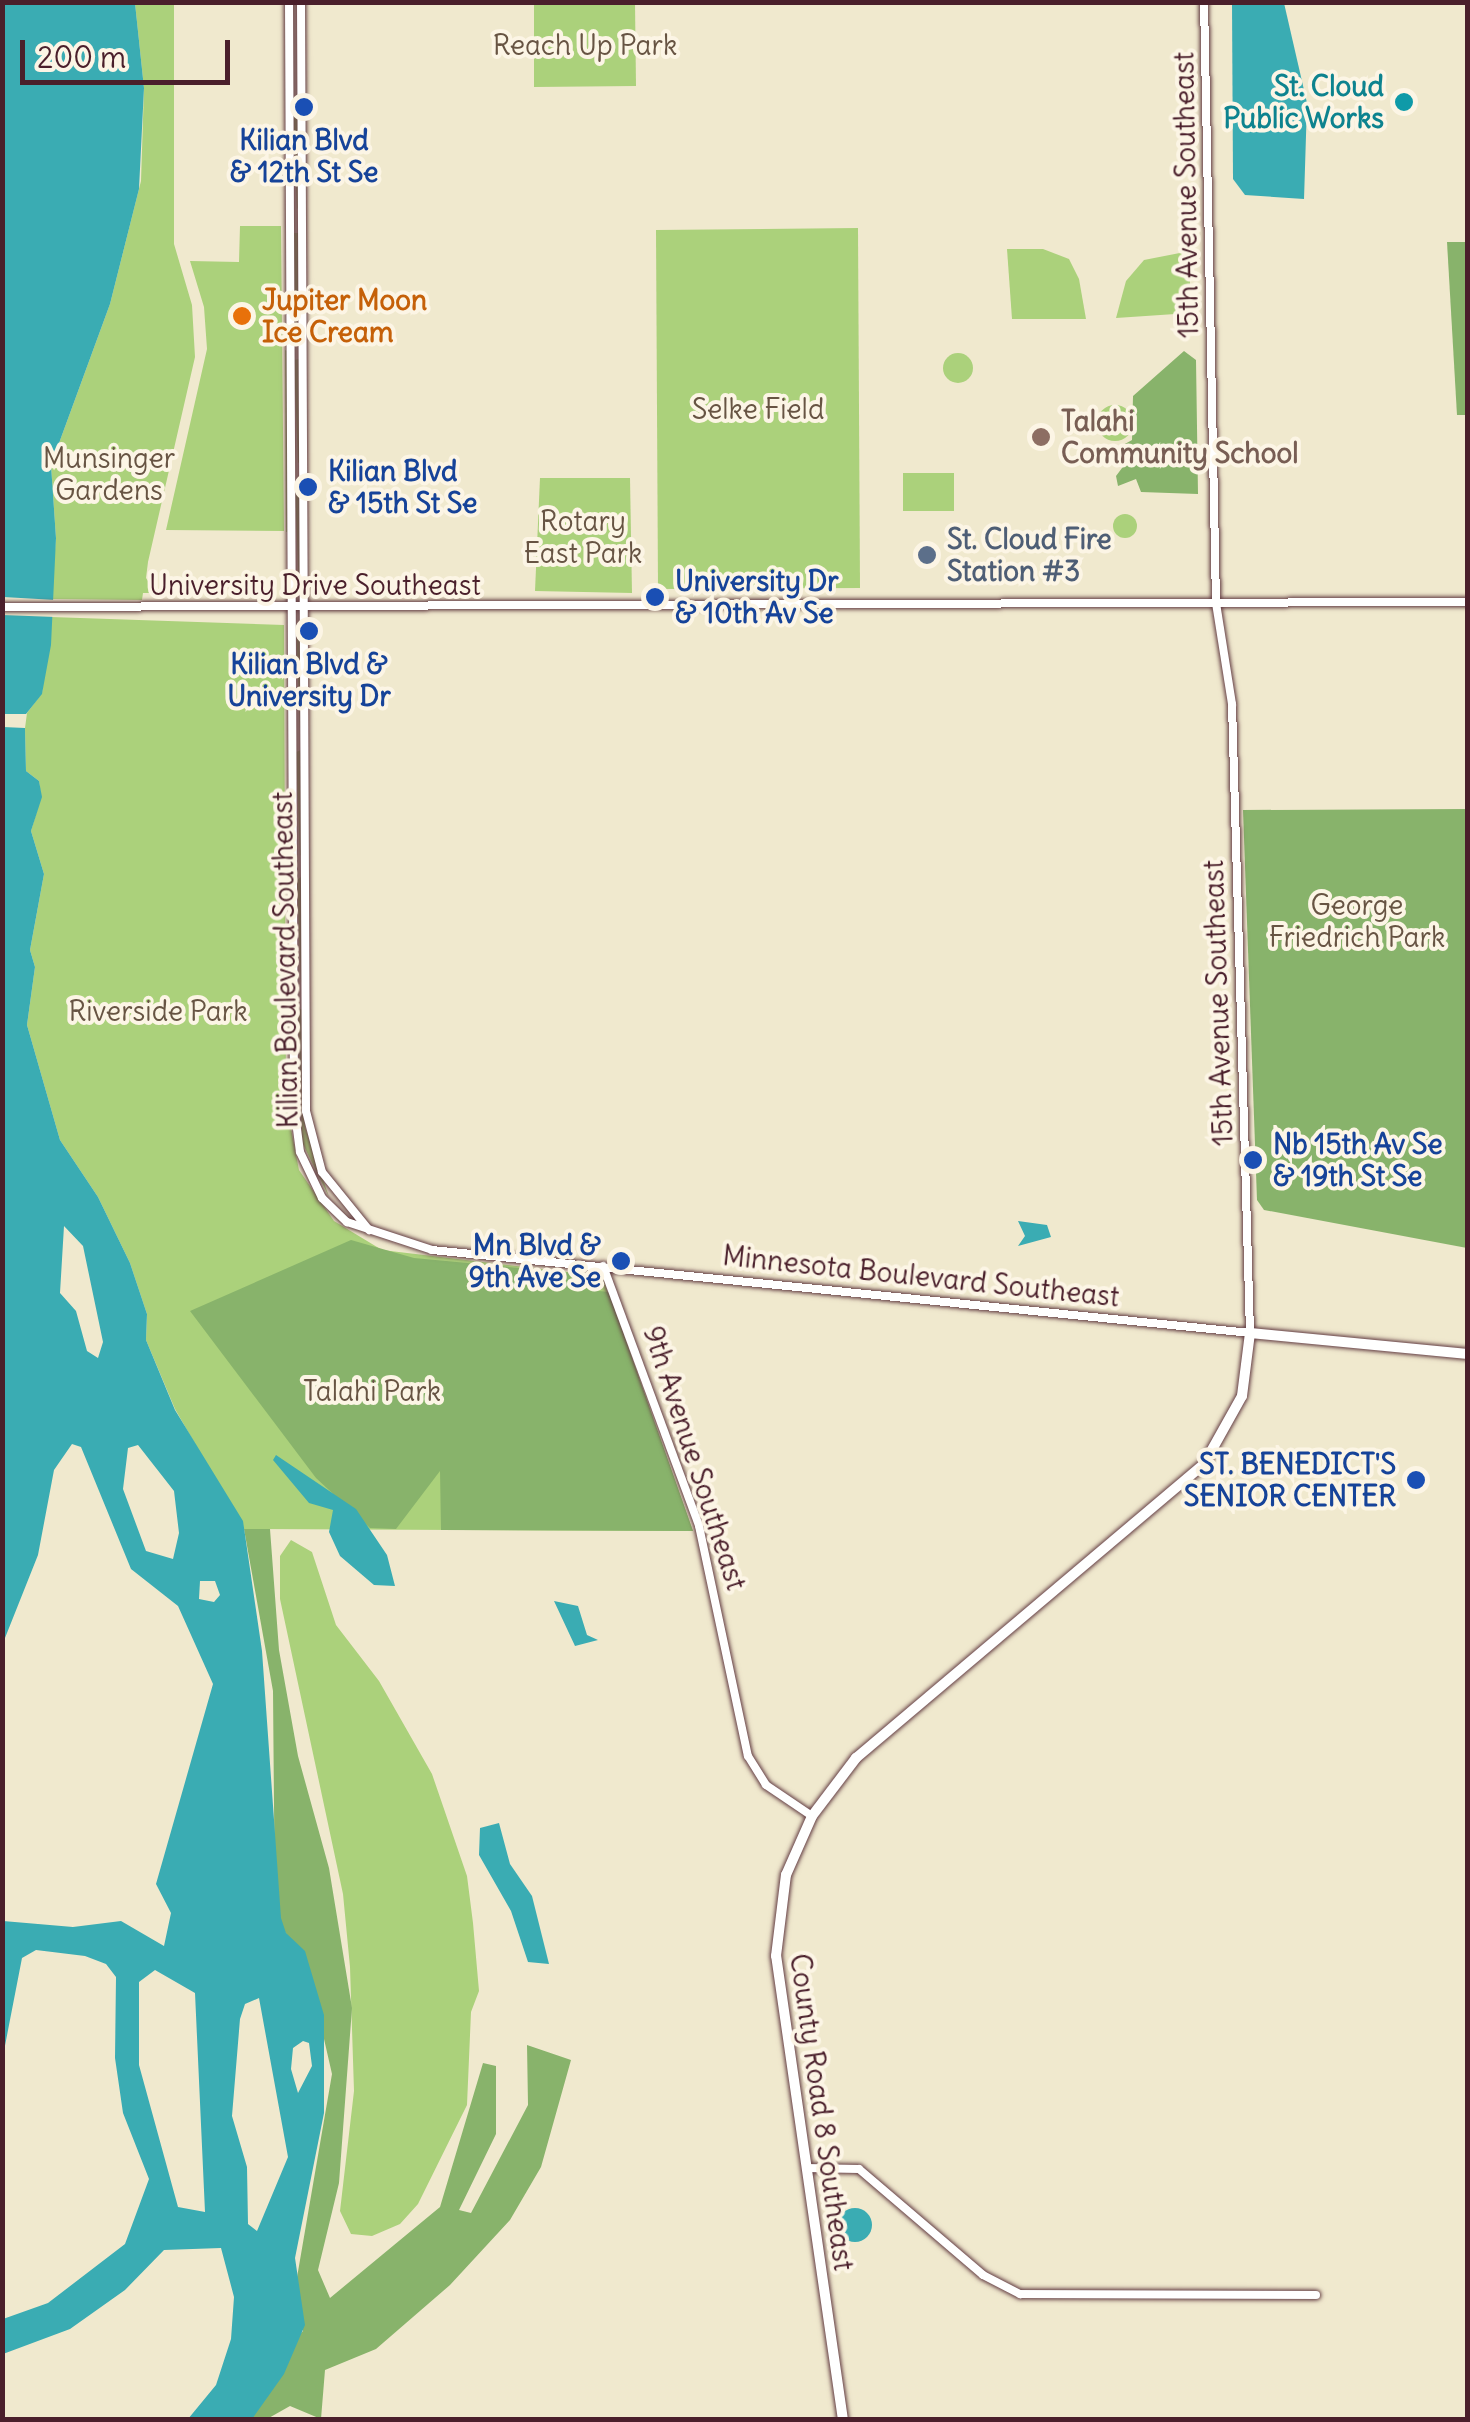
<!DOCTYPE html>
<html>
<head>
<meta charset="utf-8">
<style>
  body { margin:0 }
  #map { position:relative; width:1470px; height:2422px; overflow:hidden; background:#f0e9ce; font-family:Delius,sans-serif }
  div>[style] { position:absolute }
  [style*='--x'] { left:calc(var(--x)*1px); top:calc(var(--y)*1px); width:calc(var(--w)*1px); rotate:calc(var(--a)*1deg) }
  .green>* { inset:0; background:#abd17b }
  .round { border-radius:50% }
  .forest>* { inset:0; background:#88b36b }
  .water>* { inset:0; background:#3aacb3 }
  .pier>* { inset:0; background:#f0e9ce }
  .roads { filter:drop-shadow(0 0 2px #633d43) drop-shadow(0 0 2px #633d43) }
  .minor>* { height:8px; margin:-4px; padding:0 4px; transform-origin:4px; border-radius:4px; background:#fff }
  .major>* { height:10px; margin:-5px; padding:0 5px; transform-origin:5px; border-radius:5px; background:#fff }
  .dots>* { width:28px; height:28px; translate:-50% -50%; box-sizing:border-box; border:5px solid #fcf5e5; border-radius:50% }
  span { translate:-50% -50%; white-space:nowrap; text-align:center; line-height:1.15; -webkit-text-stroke:8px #fcf5e5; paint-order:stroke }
  .park-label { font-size:28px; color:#675443 }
  .culture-label { font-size:28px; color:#0d838f; font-weight:700 }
  .right { translate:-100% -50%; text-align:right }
  .transit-label { font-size:28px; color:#164399; font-weight:700 }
  .left { translate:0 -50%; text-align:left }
  .street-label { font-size:28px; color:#4a1f2b }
  .food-label { font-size:28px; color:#c56008; font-weight:700 }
  .education-label { font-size:28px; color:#785e54; font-weight:700 }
  .service-label { font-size:28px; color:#4e5e75; font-weight:700 }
  .frame { position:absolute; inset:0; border:5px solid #4a1f2b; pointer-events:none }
  .scale { position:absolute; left:20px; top:40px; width:210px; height:45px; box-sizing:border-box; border:5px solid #4a1f2b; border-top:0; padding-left:12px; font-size:30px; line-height:35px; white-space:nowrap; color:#4a1f2b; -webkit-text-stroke:8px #fcf5e5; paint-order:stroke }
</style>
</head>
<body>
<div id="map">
  <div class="green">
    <div style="clip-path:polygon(135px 3px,174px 3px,174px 244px,192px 305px,195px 357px,148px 562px,146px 578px,156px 593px,143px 593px,142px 600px,51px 599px,56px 538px,51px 465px,110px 304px,141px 181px,144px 88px)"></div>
    <div style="clip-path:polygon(534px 3px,635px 3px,636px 86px,534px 87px)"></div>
    <div style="clip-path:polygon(298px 104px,299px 207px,297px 209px,293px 106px)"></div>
    <div style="clip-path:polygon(240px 226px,281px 226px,284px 531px,166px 530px,207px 349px,204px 307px,190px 261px,239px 262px)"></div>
    <div style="clip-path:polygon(858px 228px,860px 588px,658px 589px,656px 230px)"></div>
    <div style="clip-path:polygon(294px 233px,299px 233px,297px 336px,294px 334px)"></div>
    <div style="clip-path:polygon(1007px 249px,1043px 249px,1069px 259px,1079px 279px,1086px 319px,1012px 319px)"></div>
    <div style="clip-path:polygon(1190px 251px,1190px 313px,1116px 318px,1126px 281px,1144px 260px)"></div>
    <div style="clip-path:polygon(285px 350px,287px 351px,287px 532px,286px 532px)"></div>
    <div class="round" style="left:943px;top:353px;width:30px;height:30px"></div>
    <div style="clip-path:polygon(300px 359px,301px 461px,298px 463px,294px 360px)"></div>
    <div class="round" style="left:1097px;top:405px;width:36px;height:36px"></div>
    <div style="clip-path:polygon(903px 473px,954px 473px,954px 511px,903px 511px)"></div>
    <div style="clip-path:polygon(540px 478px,630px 478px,632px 593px,535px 591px)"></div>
    <div style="clip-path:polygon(300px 485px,301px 591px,299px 591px,295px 486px)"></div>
    <div class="round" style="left:1113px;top:514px;width:24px;height:24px"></div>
    <div style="clip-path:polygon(51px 617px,284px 625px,286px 1103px,299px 1170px,334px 1221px,382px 1250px,602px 1276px,693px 1531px,244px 1529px,175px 1409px,146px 1340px,147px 1314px,130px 1263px,98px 1197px,60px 1140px,27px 1025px,35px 967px,30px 950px,44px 874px,31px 831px,41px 797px,39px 781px,26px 771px,25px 728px,27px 713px,42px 693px)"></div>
    <div style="clip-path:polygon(301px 622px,301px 728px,300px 728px,296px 625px)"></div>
    <div style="clip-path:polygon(301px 750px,301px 855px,300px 856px,296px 752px)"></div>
    <div style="clip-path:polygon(301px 877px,303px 981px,301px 982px,297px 880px)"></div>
    <div style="clip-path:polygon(298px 1009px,304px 1009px,305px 1127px,329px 1197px,302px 1142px)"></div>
    <div style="clip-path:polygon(291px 1540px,312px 1552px,336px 1625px,379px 1681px,432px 1774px,467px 1876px,473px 1923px,479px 1991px,471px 2012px,467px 2105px,418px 2204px,400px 2224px,372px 2236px,351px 2234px,340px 2211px,354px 2091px,350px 1967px,343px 1894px,280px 1599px,280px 1556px)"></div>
  </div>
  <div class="forest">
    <div style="clip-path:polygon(1447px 242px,1467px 242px,1467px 415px,1457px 415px)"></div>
    <div style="clip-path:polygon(1184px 351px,1196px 360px,1198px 494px,1141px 492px,1136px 479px,1118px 486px,1116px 476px,1125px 464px,1109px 453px,1132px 440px,1133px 396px)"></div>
    <div style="clip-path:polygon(1467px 809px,1467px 1248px,1264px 1210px,1257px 1200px,1243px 810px)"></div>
    <div style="clip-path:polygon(351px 1240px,414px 1258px,583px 1274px,589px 1290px,609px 1292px,693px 1531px,441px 1530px,440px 1471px,396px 1529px,370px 1528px,316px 1478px,190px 1311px)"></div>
    <div style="clip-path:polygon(244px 1529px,270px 1529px,279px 1650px,298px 1756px,329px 1868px,352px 2008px,339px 2183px,318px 2270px,330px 2298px,440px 2207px,483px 2063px,496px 2066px,496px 2134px,459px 2210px,471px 2213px,528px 2105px,527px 2045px,571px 2060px,541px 2167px,510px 2220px,450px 2285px,376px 2349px,325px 2370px,321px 2419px,290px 2406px,267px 2419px,225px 2420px,303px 2331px,295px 2289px,332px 2074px,306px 1960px,275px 1919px,273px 1691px)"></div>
  </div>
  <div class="water">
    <div style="clip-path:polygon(3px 3px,135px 3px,144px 88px,139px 189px,110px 304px,51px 465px,56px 538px,51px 645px,42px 694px,26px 714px,3px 714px)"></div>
    <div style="clip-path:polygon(1232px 3px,1284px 3px,1307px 103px,1304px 199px,1245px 195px,1233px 179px)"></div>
    <div style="clip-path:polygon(evenodd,3px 727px,25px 728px,26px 771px,39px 781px,42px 797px,31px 831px,44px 874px,30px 950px,35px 967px,27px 1025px,60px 1140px,98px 1197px,130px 1263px,147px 1314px,146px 1340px,175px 1410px,243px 1521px,262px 1651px,281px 1918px,286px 1933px,305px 1951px,324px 2015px,324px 2113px,295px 2258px,305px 2325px,284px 2374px,252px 2419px,188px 2419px,216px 2385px,231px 2339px,234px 2297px,221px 2248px,164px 2250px,125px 2290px,70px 2329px,3px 2354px,3px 2319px,48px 2303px,125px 2244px,149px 2179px,123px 2113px,115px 2058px,116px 1977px,106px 1964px,85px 1956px,36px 1950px,22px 1958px,3px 2056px,3px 1921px,73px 1927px,121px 1921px,164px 1946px,171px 1913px,156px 1884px,213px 1684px,178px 1606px,131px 1569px,81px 1447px,72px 1444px,54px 1470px,38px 1555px,3px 1643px,3px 727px,64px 1226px,83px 1246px,103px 1342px,98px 1358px,87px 1351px,76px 1311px,60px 1293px,64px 1226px,3px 727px,138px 1445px,174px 1491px,179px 1533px,173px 1559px,146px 1551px,123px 1489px,128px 1448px,138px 1445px,3px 727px,200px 1581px,215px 1581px,220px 1595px,214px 1602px,199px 1599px,200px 1581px,3px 727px,155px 1970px,195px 1993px,205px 2212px,178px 2207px,139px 2065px,139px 1982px,155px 1970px,3px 727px,259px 1998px,288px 2157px,257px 2231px,248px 2224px,247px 2167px,232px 2116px,240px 2019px,245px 2004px,259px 1998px,3px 727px,303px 2041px,309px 2043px,312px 2066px,298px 2093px,291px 2069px,293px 2048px,303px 2041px)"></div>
    <div style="clip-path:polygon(1018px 1221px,1047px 1225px,1051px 1237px,1018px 1246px,1025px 1236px)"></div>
    <div style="clip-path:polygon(276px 1455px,356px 1509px,387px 1555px,395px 1586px,374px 1585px,340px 1556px,329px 1532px,333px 1510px,309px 1503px,273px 1460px)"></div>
    <div style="clip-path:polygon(554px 1601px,578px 1606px,587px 1635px,598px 1640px,575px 1646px)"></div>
    <div style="clip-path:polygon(499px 1823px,510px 1864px,532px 1896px,549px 1964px,528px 1962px,511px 1911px,479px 1855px,480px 1828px)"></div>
    <div class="round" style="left:838px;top:2208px;width:34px;height:34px"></div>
  </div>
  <div class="pier">
    <div style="clip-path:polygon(3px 597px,56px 600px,56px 617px,2px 615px)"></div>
  </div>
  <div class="roads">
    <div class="minor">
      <div style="--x:289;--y:2;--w:1104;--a:89.74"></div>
      <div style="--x:294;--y:1106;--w:46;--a:82.6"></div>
      <div style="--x:300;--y:1152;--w:51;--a:64.4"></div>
      <div style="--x:322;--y:1198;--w:35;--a:44"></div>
      <div style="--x:347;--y:1222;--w:89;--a:18.2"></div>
      <div style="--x:432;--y:1250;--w:822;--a:5.79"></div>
      <div style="--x:1250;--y:1333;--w:629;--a:-91.64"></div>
      <div style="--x:1232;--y:704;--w:102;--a:-99"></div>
      <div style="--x:1216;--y:603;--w:601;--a:-91.14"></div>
      <div style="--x:301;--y:2;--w:1109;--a:89.74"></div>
      <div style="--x:306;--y:1111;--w:63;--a:75.3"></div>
      <div style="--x:322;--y:1172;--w:75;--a:51"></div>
      <div style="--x:2;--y:607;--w:1466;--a:-0.2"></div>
      <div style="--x:603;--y:1266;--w:277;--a:69.7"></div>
      <div style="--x:699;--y:1526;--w:235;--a:78"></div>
      <div style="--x:748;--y:1756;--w:34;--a:58"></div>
      <div style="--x:766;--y:1785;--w:55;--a:34"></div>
      <div style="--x:806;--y:2168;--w:53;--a:1.1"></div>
      <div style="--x:859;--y:2169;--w:163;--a:40.5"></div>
      <div style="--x:983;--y:2275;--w:42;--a:27.2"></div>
      <div style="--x:1020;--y:2294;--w:296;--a:0.2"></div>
    </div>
    <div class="major">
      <div style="--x:843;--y:2420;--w:469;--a:-98.2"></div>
      <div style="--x:776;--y:1956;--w:82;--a:-83"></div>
      <div style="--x:786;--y:1875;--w:64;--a:-66.2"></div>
      <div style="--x:812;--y:1816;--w:73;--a:-52.8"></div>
      <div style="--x:856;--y:1758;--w:456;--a:-40.2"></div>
      <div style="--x:1204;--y:1464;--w:78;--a:-60.8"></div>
      <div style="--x:1242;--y:1396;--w:64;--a:-82.8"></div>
      <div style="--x:1250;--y:1333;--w:219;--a:5.5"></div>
    </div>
  </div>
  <div class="dots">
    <div style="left:1404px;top:102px;background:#0f9aa8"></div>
    <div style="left:304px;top:107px;background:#1a4fb4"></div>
    <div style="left:242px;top:316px;background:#e8710a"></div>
    <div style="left:1041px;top:437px;background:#8d6e63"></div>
    <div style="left:308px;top:487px;background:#1a4fb4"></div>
    <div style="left:927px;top:555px;background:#5c6f8a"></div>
    <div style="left:655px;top:597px;background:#1a4fb4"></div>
    <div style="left:309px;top:631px;background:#1a4fb4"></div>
    <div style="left:1253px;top:1160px;background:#1a4fb4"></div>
    <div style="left:621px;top:1261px;background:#1a4fb4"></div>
    <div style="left:1416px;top:1480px;background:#1a4fb4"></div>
  </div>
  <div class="park-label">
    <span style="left:585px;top:45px">Reach Up Park</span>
    <span style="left:758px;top:409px">Selke Field</span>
    <span style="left:109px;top:474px">Munsinger<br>Gardens</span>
    <span style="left:583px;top:537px">Rotary<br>East Park</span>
    <span style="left:1357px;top:921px">George<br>Friedrich Park</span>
    <span style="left:158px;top:1011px">Riverside Park</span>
    <span style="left:372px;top:1391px">Talahi Park</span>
  </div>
  <div class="culture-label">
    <span class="right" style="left:1384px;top:102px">St. Cloud<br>Public Works</span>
  </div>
  <div class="transit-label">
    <span style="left:304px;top:156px">Kilian Blvd<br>&amp; 12th St Se</span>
    <span class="left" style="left:328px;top:487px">Kilian Blvd<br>&amp; 15th St Se</span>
    <span class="left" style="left:675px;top:597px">University Dr<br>&amp; 10th Av Se</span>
    <span style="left:309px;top:680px">Kilian Blvd &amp;<br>University Dr</span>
    <span class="left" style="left:1273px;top:1160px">Nb 15th Av Se<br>&amp; 19th St Se</span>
    <span class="right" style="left:601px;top:1261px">Mn Blvd &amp;<br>9th Ave Se</span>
    <span class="right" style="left:1396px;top:1480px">ST. BENEDICT'S<br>SENIOR CENTER</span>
  </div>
  <div class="street-label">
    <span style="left:1186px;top:195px;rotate:-91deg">15th Avenue Southeast</span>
    <span style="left:315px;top:585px">University Drive Southeast</span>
    <span style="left:285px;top:960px;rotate:-91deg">Kilian Boulevard Southeast</span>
    <span style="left:1218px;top:1003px;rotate:-92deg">15th Avenue Southeast</span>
    <span style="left:921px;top:1276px;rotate:6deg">Minnesota Boulevard Southeast</span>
    <span style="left:695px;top:1458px;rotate:72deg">9th Avenue Southeast</span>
    <span style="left:822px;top:2112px;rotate:82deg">County Road 8 Southeast</span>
  </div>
  <div class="food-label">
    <span class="left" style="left:262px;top:316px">Jupiter Moon<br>Ice Cream</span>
  </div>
  <div class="education-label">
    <span class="left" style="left:1061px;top:437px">Talahi<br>Community School</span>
  </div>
  <div class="service-label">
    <span class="left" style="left:947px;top:555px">St. Cloud Fire<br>Station #3</span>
  </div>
  <div class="frame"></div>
  <div class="scale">200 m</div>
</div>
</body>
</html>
